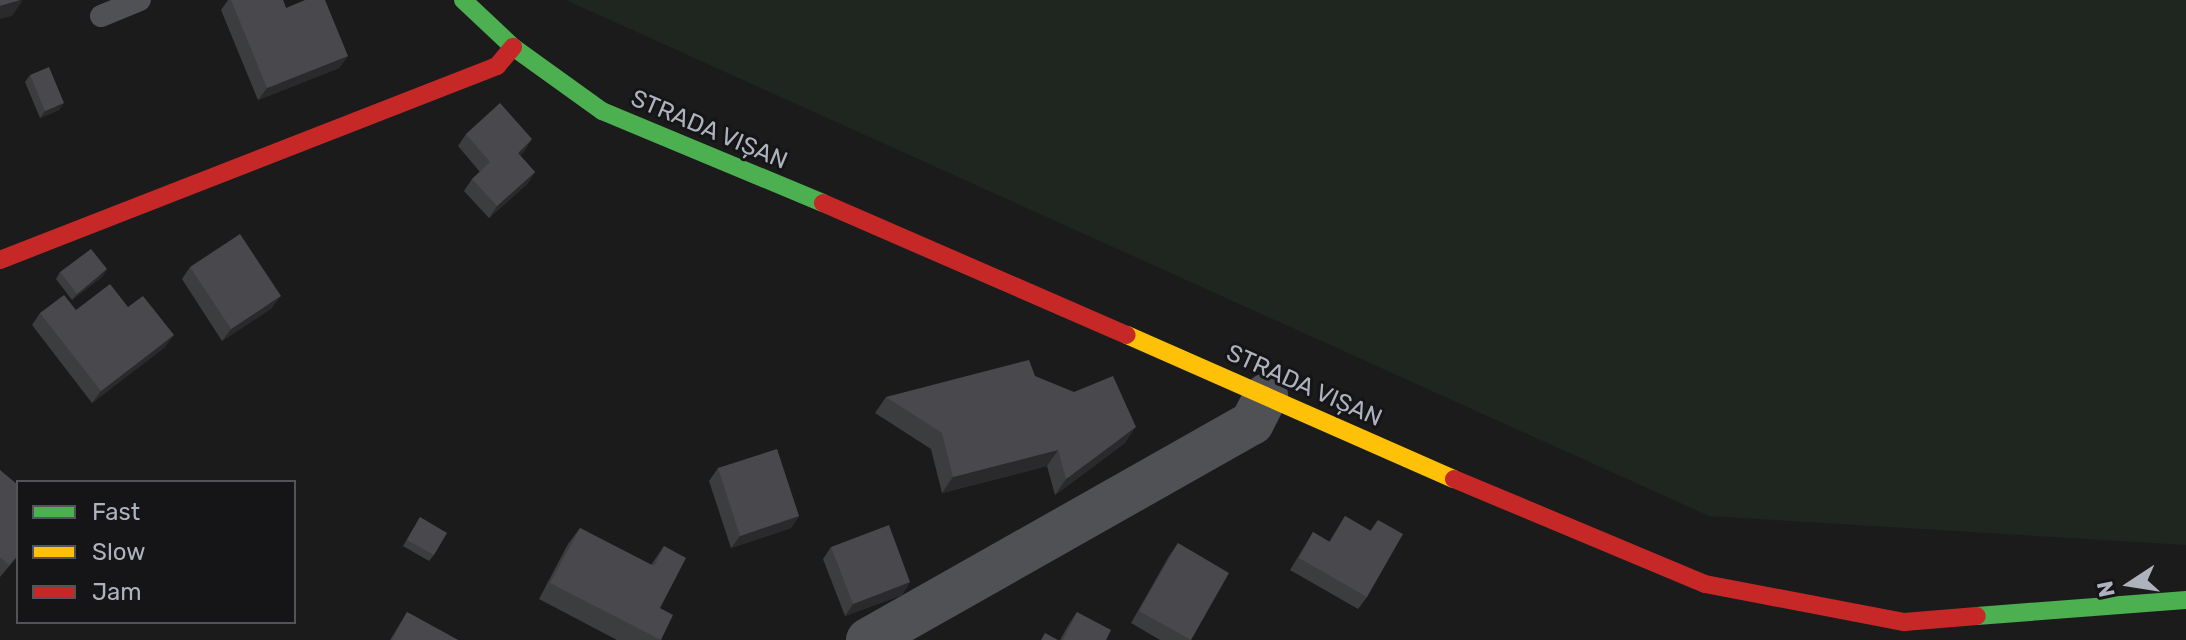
<!DOCTYPE html>
<html>
<head>
<meta charset="utf-8">
<style>
  body { margin:0 }
  #map { position:relative; width:2186px; height:640px; overflow:hidden; background:#1b1b1c; font-family:Rubik,sans-serif }
  div>[style] { position:absolute }
  [style*='--x'] { left:calc(var(--x)*1px); top:calc(var(--y)*1px); width:calc(var(--w)*1px); rotate:calc(var(--a)*1deg) }
  .green>* { inset:0; background:#1f2620 }
  .lane>* { height:22px; margin:-11px; padding:0 11px; transform-origin:11px; border-radius:11px; background:#4f5155 }
  .street>* { height:44px; margin:-22px; padding:0 22px; transform-origin:22px; border-radius:22px; background:#4f5155 }
  .fast>* { height:18px; margin:-9px; padding:0 9px; transform-origin:9px; border-radius:9px; background:#4caf50 }
  .slow>* { height:18px; margin:-9px; padding:0 9px; transform-origin:9px; border-radius:9px; background:#ffc107 }
  .jam>* { height:18px; margin:-9px; padding:0 9px; transform-origin:9px; border-radius:9px; background:#c62828 }
  .wall>* { inset:0; background:#3c3d3f }
  .shaded-wall>* { inset:0; background:#2a2a2c }
  .building>* { inset:0; background:#49494d }
  span { translate:-50% -50%; white-space:nowrap; text-align:center; line-height:1.15; -webkit-text-stroke:6px #151518; paint-order:stroke }
  .street-label { font-size:24px; color:#adb2bc }
  .legend { position:absolute; left:16px; top:480px; width:280px; height:144px; box-sizing:border-box; background:#151518; border:2px solid #52545a; margin:0; padding:10px 14px; list-style:none; font-size:24px; color:#adb2bc }
  .legend li { display:flex; align-items:center; gap:16px; height:40px }
  .legend b { width:40px; border:2px solid #52545a }
  .north { position:absolute; left:2090px; top:544px; width:80px; height:80px; -webkit-text-stroke:6px #151518; paint-order:stroke; rotate:258deg; font-size:22px; font-weight:700; line-height:32px; text-align:center; color:#adb2bc }
  .north::after { content:''; display:block; margin:auto; width:28px; height:36px; background:#adb2bc; clip-path:polygon(50% 0,100% 100%,50% 72%,0 100%) }
</style>
</head>
<body>
<div id="map">
  <div class="green">
    <div style="clip-path:polygon(566px 0,2186px 0,2186px 545px,1709px 516px)"></div>
  </div>
  <div class="lane">
    <div style="--x:101;--y:16;--w:42;--a:-22.3"></div>
  </div>
  <div class="street">
    <div style="--x:868;--y:640;--w:441;--a:-29.5"></div>
    <div style="--x:1252;--y:423;--w:31;--a:-63"></div>
  </div>
  <div class="fast">
    <div style="--x:463;--y:0;--w:69;--a:43.2"></div>
    <div style="--x:513;--y:47;--w:110;--a:35.7"></div>
    <div style="--x:602;--y:111;--w:239;--a:22.6"></div>
    <div style="--x:1977;--y:616;--w:210;--a:-4.4"></div>
  </div>
  <div class="slow">
    <div style="--x:1127;--y:335;--w:357;--a:23.8"></div>
  </div>
  <div class="jam">
    <div style="--x:823;--y:203;--w:331;--a:23.5"></div>
    <div style="--x:0;--y:260;--w:534;--a:-21.32"></div>
    <div style="--x:497;--y:66;--w:25;--a:-50"></div>
    <div style="--x:1454;--y:479;--w:272;--a:22.7"></div>
    <div style="--x:1705;--y:584;--w:203;--a:10.8"></div>
    <div style="--x:1904;--y:622;--w:73;--a:-4.7"></div>
  </div>
  <div class="wall">
    <div style="clip-path:polygon(228px 0,283px 0,286px 8px,348px 56px,339px 68px,258px 100px,221px 10px)"></div>
    <div style="clip-path:polygon(30px 75px,59px 110px,40px 118px,25px 82px)"></div>
    <div style="clip-path:polygon(466px 134px,532px 139px,520px 155px,535px 172px,527px 184px,489px 218px,464px 191px,472px 179px,480px 172px,458px 146px)"></div>
    <div style="clip-path:polygon(190px 267px,272px 308px,222px 341px,182px 279px)"></div>
    <div style="clip-path:polygon(60px 272px,103px 276px,72px 300px,56px 279px)"></div>
    <div style="clip-path:polygon(128px 307px,165px 347px,92px 403px,32px 325px,40px 313px)"></div>
    <div style="clip-path:polygon(1035px 376px,1125px 443px,1055px 495px,1047px 466px,942px 493px,931px 449px,875px 413px,886px 397px)"></div>
    <div style="clip-path:polygon(718px 468px,799px 516px,791px 528px,731px 548px,709px 481px)"></div>
    <div style="clip-path:polygon(0 470px,18px 556px,0 577px)"></div>
    <div style="clip-path:polygon(1345px 516px,1370px 531px,1378px 520px,1367px 597px,1358px 609px,1290px 570px,1313px 532px,1329px 542px)"></div>
    <div style="clip-path:polygon(420px 517px,434px 555px,429px 561px,403px 546px)"></div>
    <div style="clip-path:polygon(580px 528px,651px 565px,664px 546px,660px 608px,661px 640px,617px 640px,539px 599px,568px 544px)"></div>
    <div style="clip-path:polygon(1178px 543px,1191px 640px,1160px 640px,1131px 623px,1169px 556px)"></div>
    <div style="clip-path:polygon(831px 547px,910px 582px,902px 595px,845px 616px,823px 559px)"></div>
    <div style="clip-path:polygon(407px 612px,458px 640px,390px 640px)"></div>
    <div style="clip-path:polygon(1077px 612px,1106px 640px,1060px 640px,1069px 624px)"></div>
  </div>
  <div class="shaded-wall">
    <div style="clip-path:polygon(23px 0,12px 16px,0 19px,0 6px)"></div>
    <div style="clip-path:polygon(348px 56px,339px 68px,258px 100px,267px 88px)"></div>
    <div style="clip-path:polygon(64px 103px,59px 110px,40px 118px,45px 111px)"></div>
    <div style="clip-path:polygon(532px 139px,524px 152px,509px 165px,518px 153px)"></div>
    <div style="clip-path:polygon(535px 172px,527px 184px,489px 218px,497px 206px)"></div>
    <div style="clip-path:polygon(107px 269px,103px 276px,72px 300px,77px 294px)"></div>
    <div style="clip-path:polygon(281px 296px,272px 308px,222px 341px,231px 329px)"></div>
    <div style="clip-path:polygon(174px 335px,165px 347px,92px 403px,101px 391px)"></div>
    <div style="clip-path:polygon(1136px 427px,1125px 443px,1055px 495px,1066px 479px)"></div>
    <div style="clip-path:polygon(1058px 450px,1047px 466px,942px 493px,953px 477px)"></div>
    <div style="clip-path:polygon(799px 516px,791px 528px,731px 548px,740px 536px)"></div>
    <div style="clip-path:polygon(910px 582px,902px 595px,845px 616px,853px 604px)"></div>
  </div>
  <div class="building">
    <div style="clip-path:polygon(0 0,21px 0,0 6px)"></div>
    <div style="clip-path:polygon(231px 0,283px 0,286px 8px,305px 0,325px 0,348px 56px,267px 88px)"></div>
    <div style="clip-path:polygon(49px 67px,64px 103px,45px 111px,30px 75px)"></div>
    <div style="clip-path:polygon(500px 103px,532px 139px,518px 153px,535px 172px,497px 206px,472px 179px,490px 162px,466px 134px)"></div>
    <div style="clip-path:polygon(240px 234px,281px 296px,231px 329px,190px 267px)"></div>
    <div style="clip-path:polygon(91px 249px,107px 269px,77px 294px,60px 272px)"></div>
    <div style="clip-path:polygon(110px 284px,128px 307px,143px 296px,174px 335px,101px 391px,40px 313px,64px 295px,76px 310px)"></div>
    <div style="clip-path:polygon(1029px 360px,1035px 376px,1074px 392px,1113px 376px,1136px 427px,1066px 479px,1058px 450px,953px 477px,942px 433px,886px 397px)"></div>
    <div style="clip-path:polygon(777px 449px,799px 516px,740px 536px,718px 468px)"></div>
    <div style="clip-path:polygon(0 470px,18px 485px,18px 554px,9px 565px,0 557px)"></div>
    <div style="clip-path:polygon(1345px 516px,1371px 531px,1378px 520px,1403px 534px,1367px 597px,1299px 558px,1313px 532px,1330px 542px)"></div>
    <div style="clip-path:polygon(420px 517px,447px 533px,434px 555px,407px 540px)"></div>
    <div style="clip-path:polygon(889px 525px,910px 582px,853px 604px,831px 547px)"></div>
    <div style="clip-path:polygon(580px 528px,654px 566px,664px 546px,686px 558px,660px 608px,673px 615px,661px 640px,550px 583px)"></div>
    <div style="clip-path:polygon(1178px 543px,1229px 573px,1191px 640px,1139px 611px)"></div>
    <div style="clip-path:polygon(407px 612px,458px 640px,392px 640px)"></div>
    <div style="clip-path:polygon(1077px 612px,1111px 630px,1106px 640px,1063px 640px)"></div>
    <div style="clip-path:polygon(1045px 633px,1058px 640px,1041px 640px)"></div>
  </div>
  <div class="street-label">
    <span style="left:709px;top:130px;rotate:23deg">STRADA VIȘAN</span>
    <span style="left:1304px;top:386px;rotate:24deg">STRADA VIȘAN</span>
  </div>
  <ul class="legend">
  <li><b style="height:10px;background:#4caf50"></b>Fast</li>
  <li><b style="height:10px;background:#ffc107"></b>Slow</li>
  <li><b style="height:10px;background:#c62828"></b>Jam</li>
  </ul>
  <div class="north">N</div>
</div>
</body>
</html>
